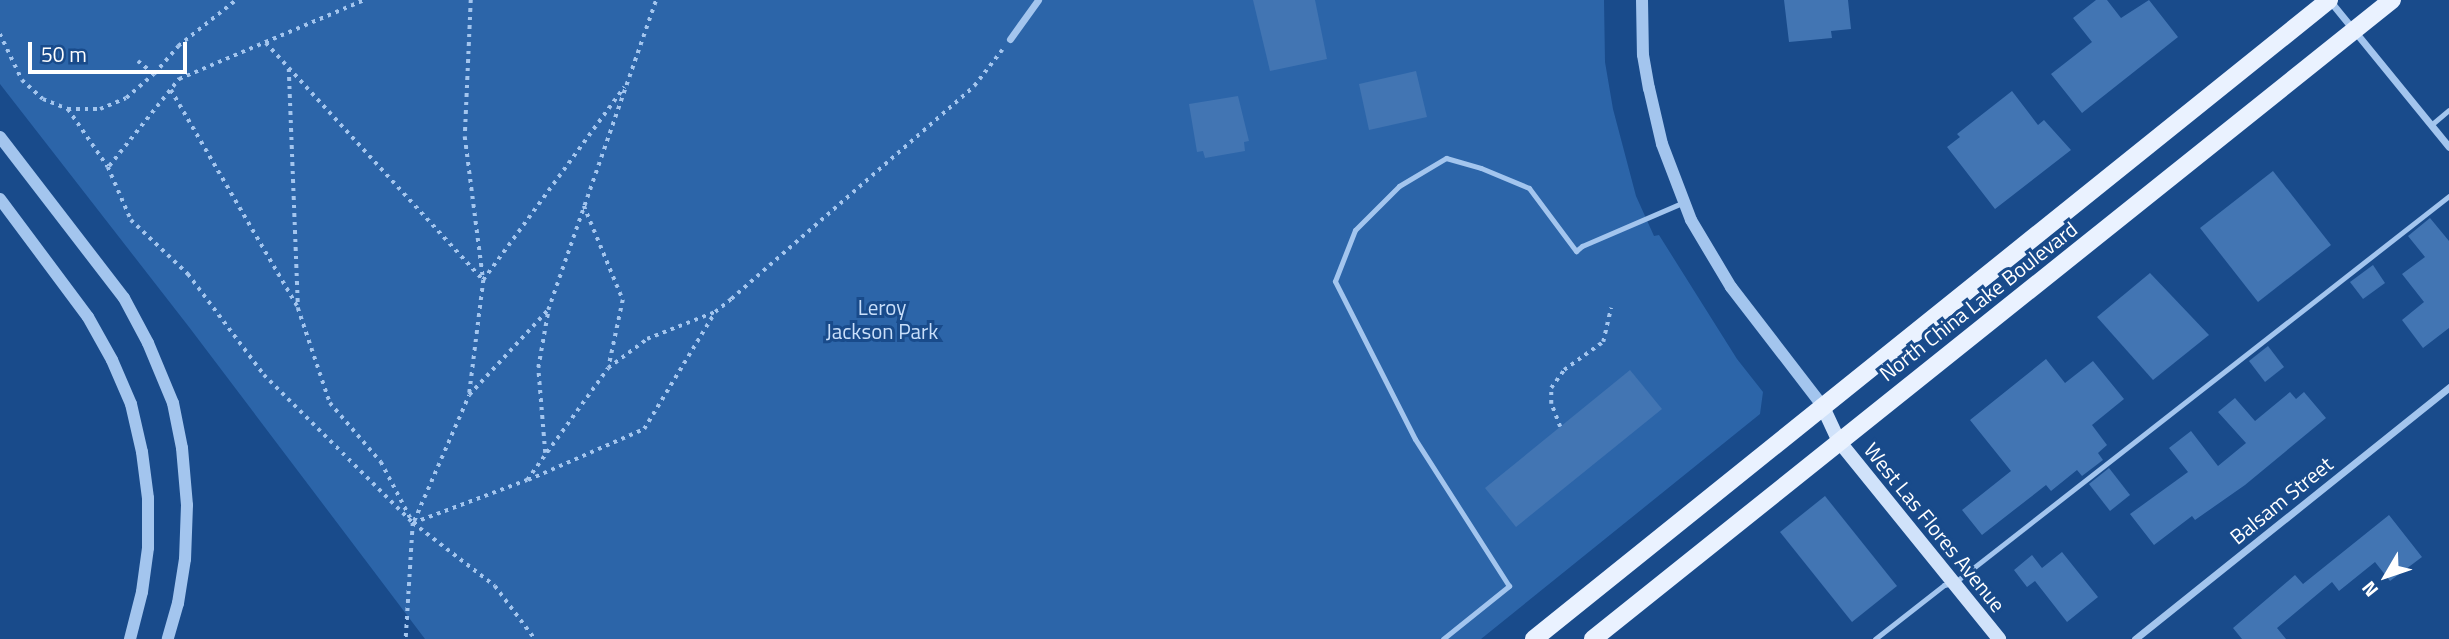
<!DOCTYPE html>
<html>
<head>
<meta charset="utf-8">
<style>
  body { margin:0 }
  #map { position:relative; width:2449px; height:639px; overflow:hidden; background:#194b8b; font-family:"Titillium Web",sans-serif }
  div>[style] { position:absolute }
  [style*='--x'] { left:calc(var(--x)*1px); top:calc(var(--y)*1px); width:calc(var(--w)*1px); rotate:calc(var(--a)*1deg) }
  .green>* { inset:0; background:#2c65a9 }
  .building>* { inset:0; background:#4275b3 }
  .path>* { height:3.5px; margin-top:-1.75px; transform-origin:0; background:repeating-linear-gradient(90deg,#a3c5ee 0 3.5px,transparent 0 8.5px) }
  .service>* { height:5px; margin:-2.5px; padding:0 2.5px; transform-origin:2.5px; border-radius:2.5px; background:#a3c5ee }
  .minor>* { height:7px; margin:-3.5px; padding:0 3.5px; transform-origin:3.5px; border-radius:3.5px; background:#a3c5ee }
  .tertiary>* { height:12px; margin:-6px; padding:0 6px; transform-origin:6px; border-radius:6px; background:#a3c5ee }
  .secondary>* { height:14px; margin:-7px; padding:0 7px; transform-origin:7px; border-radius:7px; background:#d0e2fa }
  .primary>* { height:18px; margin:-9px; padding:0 9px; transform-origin:9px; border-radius:9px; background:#eaf2ff }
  span { translate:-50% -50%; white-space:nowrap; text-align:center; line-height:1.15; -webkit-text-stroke:6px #194b8b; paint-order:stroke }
  .street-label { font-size:21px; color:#fff }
  .park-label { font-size:21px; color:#c9dffa }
  .north { position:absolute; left:2351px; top:541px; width:70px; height:70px; -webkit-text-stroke:5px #194b8b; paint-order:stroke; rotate:231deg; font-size:19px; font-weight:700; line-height:28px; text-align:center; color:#fff }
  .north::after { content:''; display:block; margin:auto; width:24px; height:32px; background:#fff; clip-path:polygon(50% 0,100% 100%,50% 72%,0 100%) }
  .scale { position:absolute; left:28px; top:42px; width:159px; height:32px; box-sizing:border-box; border:4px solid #fff; border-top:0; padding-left:9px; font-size:21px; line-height:24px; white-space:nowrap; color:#fff; -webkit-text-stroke:5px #194b8b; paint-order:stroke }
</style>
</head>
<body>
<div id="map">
  <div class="green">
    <div style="clip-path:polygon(0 0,1604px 0,1605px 62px,1613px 109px,1636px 196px,1654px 236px,1659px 235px,1737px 359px,1763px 392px,1760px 414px,1481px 639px,425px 639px,189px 327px,0 84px)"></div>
  </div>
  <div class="building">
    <div style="clip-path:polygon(1253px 0,1315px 0,1327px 59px,1270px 71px)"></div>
    <div style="clip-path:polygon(1784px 0,1848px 0,1851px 29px,1831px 31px,1832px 38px,1789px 42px)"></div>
    <div style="clip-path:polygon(2096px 0,2107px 0,2121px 18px,2149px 0,2178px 37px,2082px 113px,2051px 74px,2092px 42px,2073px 18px)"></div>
    <div style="clip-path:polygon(1416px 71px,1427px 117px,1369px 130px,1359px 84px)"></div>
    <div style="clip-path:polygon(2012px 91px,2038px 125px,2044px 120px,2071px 150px,1995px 209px,1947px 147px,1960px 137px,1957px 134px)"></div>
    <div style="clip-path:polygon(1238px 96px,1249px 141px,1244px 142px,1245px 151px,1205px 158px,1203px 151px,1197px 152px,1189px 104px)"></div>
    <div style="clip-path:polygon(2273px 171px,2331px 245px,2258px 302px,2200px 228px)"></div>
    <div style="clip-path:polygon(2430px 218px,2449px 241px,2449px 328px,2423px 348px,2402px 320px,2424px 302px,2402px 274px,2425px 257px,2408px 236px)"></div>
    <div style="clip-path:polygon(2373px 265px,2385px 283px,2363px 299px,2350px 282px)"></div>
    <div style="clip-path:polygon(2150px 273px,2209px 335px,2153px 380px,2097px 317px)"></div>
    <div style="clip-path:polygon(2268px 346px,2284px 367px,2265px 382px,2249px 361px)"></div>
    <div style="clip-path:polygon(2046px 359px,2065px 383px,2093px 361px,2124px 399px,2092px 425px,2107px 445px,2098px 453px,2103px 460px,2082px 476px,2077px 470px,2051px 491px,2046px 485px,1982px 535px,1962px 510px,2011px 471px,1970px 420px)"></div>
    <div style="clip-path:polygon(1630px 370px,1662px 409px,1516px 527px,1485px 488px)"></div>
    <div style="clip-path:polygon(2290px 392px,2296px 399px,2304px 392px,2326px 418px,2245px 485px,2195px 520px,2192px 516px,2154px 545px,2130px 514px,2188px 472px,2169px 448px,2191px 431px,2218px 466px,2246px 443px,2218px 412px,2235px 398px,2255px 421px)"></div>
    <div style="clip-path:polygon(2109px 468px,2130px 495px,2110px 511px,2089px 484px)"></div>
    <div style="clip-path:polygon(1825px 496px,1897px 586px,1852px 622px,1780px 532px)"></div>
    <div style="clip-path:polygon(2389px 515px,2422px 557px,2390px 581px,2375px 562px,2339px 591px,2332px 582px,2277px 628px,2286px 639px,2242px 639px,2233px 628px,2295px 575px,2303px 584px)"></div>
    <div style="clip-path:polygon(2062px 552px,2098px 597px,2067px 622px,2035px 581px,2027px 587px,2014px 570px,2032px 555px,2042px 568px)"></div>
  </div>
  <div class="path">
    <div style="--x:471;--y:0;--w:137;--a:92.5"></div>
    <div style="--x:465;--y:137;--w:142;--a:82.7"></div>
    <div style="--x:0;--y:34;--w:51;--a:64.4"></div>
    <div style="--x:22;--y:80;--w:28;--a:42"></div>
    <div style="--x:43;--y:99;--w:27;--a:22"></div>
    <div style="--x:68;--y:109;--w:32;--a:0"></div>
    <div style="--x:100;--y:109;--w:28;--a:-23"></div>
    <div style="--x:126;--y:98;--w:37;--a:-41"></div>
    <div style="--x:154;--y:74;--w:37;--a:-49"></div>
    <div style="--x:178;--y:46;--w:74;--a:-38.4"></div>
    <div style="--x:266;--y:43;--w:321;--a:47.5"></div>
    <div style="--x:138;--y:61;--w:21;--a:39"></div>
    <div style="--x:289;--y:69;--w:239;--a:87.8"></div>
    <div style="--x:298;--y:308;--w:100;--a:71.4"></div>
    <div style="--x:330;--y:403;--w:78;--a:49.2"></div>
    <div style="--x:381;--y:462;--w:69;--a:62.3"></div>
    <div style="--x:413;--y:523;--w:103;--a:37.5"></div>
    <div style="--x:495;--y:586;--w:66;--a:53"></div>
    <div style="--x:171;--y:90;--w:250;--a:59.7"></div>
    <div style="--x:68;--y:109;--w:70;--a:55.4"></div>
    <div style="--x:108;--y:167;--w:58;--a:66.5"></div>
    <div style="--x:131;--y:220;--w:79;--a:43.5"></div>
    <div style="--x:188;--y:274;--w:126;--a:53"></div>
    <div style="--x:264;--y:375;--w:210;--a:44.8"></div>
    <div style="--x:413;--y:523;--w:116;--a:93.5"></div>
    <div style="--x:109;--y:166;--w:112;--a:-51.2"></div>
    <div style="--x:179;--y:79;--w:201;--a:-23.1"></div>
    <div style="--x:584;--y:206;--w:102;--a:67.5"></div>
    <div style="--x:623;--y:300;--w:67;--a:102"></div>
    <div style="--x:469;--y:393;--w:114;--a:-82.9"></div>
    <div style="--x:483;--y:280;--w:239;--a:-53.8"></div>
    <div style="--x:1560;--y:427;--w:25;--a:-111"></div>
    <div style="--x:1551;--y:404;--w:16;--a:-90"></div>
    <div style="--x:1551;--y:388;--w:22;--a:-54"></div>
    <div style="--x:1564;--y:370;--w:48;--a:-35.7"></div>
    <div style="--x:1603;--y:342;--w:35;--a:-77"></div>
    <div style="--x:545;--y:453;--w:85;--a:-94.7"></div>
    <div style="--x:538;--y:368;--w:57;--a:-79.9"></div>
    <div style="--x:528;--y:480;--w:127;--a:-23.7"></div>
    <div style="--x:644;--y:429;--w:135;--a:-58.7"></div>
    <div style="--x:414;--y:521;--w:137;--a:-66.4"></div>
    <div style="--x:469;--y:395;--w:116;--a:-47.1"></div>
    <div style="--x:548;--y:310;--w:328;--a:-70.8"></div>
    <div style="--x:413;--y:523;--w:122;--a:-20.7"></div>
    <div style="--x:527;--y:480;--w:138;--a:-54.1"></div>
    <div style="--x:608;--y:368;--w:49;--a:-36.6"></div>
    <div style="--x:647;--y:339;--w:73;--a:-21.7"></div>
    <div style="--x:715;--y:312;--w:21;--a:-39"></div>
    <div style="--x:731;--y:299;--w:323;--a:-41.2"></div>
    <div style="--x:974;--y:86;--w:46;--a:-52.1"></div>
  </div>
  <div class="service">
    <div style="--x:2431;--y:125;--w:23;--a:-40"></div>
    <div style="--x:1443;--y:639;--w:85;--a:-38.8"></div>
    <div style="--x:1509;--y:586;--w:174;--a:-122.6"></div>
    <div style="--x:1415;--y:439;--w:177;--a:-116.9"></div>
    <div style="--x:1335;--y:281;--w:55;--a:-68.6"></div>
    <div style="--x:1355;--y:230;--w:62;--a:-45"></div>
    <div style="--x:1399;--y:186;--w:55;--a:-30.8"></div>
    <div style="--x:1446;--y:158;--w:36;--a:16"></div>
    <div style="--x:1481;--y:168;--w:52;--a:22.6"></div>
    <div style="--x:1529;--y:188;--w:79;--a:53.3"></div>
    <div style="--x:1576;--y:251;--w:8;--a:-40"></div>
    <div style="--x:1582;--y:246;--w:111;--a:-23.3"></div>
    <div style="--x:1875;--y:639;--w:88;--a:-38"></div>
    <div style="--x:1944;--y:585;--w:10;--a:-11"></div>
    <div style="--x:1954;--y:583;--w:628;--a:-38.02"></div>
  </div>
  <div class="minor">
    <div style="--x:2330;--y:1;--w:188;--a:50.8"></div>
    <div style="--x:1010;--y:39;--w:48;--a:-54.3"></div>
    <div style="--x:2135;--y:639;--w:403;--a:-38.7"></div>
  </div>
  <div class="tertiary">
    <div style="--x:1642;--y:0;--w:55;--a:89"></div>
    <div style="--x:1643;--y:55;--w:34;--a:80"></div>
    <div style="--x:1649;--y:88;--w:57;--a:76.9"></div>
    <div style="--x:1662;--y:144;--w:81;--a:69.1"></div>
    <div style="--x:1691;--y:220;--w:78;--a:59.2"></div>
    <div style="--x:1731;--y:287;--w:149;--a:52.4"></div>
    <div style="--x:0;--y:137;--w:203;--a:52.4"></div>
    <div style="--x:124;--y:298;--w:51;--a:61.9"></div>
    <div style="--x:148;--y:343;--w:65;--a:67.4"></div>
    <div style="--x:173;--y:403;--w:46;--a:78.7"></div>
    <div style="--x:182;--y:448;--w:57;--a:85"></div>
    <div style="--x:187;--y:505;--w:54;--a:92.1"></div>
    <div style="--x:185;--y:559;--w:45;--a:99"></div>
    <div style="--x:178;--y:603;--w:37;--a:106"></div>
    <div style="--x:0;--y:199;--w:147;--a:53.3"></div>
    <div style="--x:88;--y:317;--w:49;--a:60.8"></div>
    <div style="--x:112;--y:360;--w:48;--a:66.6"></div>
    <div style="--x:131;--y:404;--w:49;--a:77.1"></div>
    <div style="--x:142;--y:452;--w:46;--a:82.6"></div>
    <div style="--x:148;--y:498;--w:50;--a:90"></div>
    <div style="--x:148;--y:548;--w:44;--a:97.8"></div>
    <div style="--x:142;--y:592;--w:49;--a:104.3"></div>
  </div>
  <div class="secondary">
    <div style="--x:1822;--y:405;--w:38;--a:65"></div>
    <div style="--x:1838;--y:440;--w:256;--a:51"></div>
  </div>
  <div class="primary">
    <div style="--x:1534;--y:639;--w:1020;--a:-38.79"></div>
    <div style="--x:1593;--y:639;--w:1023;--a:-38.65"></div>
  </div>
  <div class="street-label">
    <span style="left:1978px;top:301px;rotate:-38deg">North China Lake Boulevard</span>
    <span style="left:2281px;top:500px;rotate:-39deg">Balsam Street</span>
    <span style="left:1935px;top:527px;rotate:51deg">West Las Flores Avenue</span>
  </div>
  <div class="park-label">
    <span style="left:882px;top:319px">Leroy<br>Jackson Park</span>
  </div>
  <div class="north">N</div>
  <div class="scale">50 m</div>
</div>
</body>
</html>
